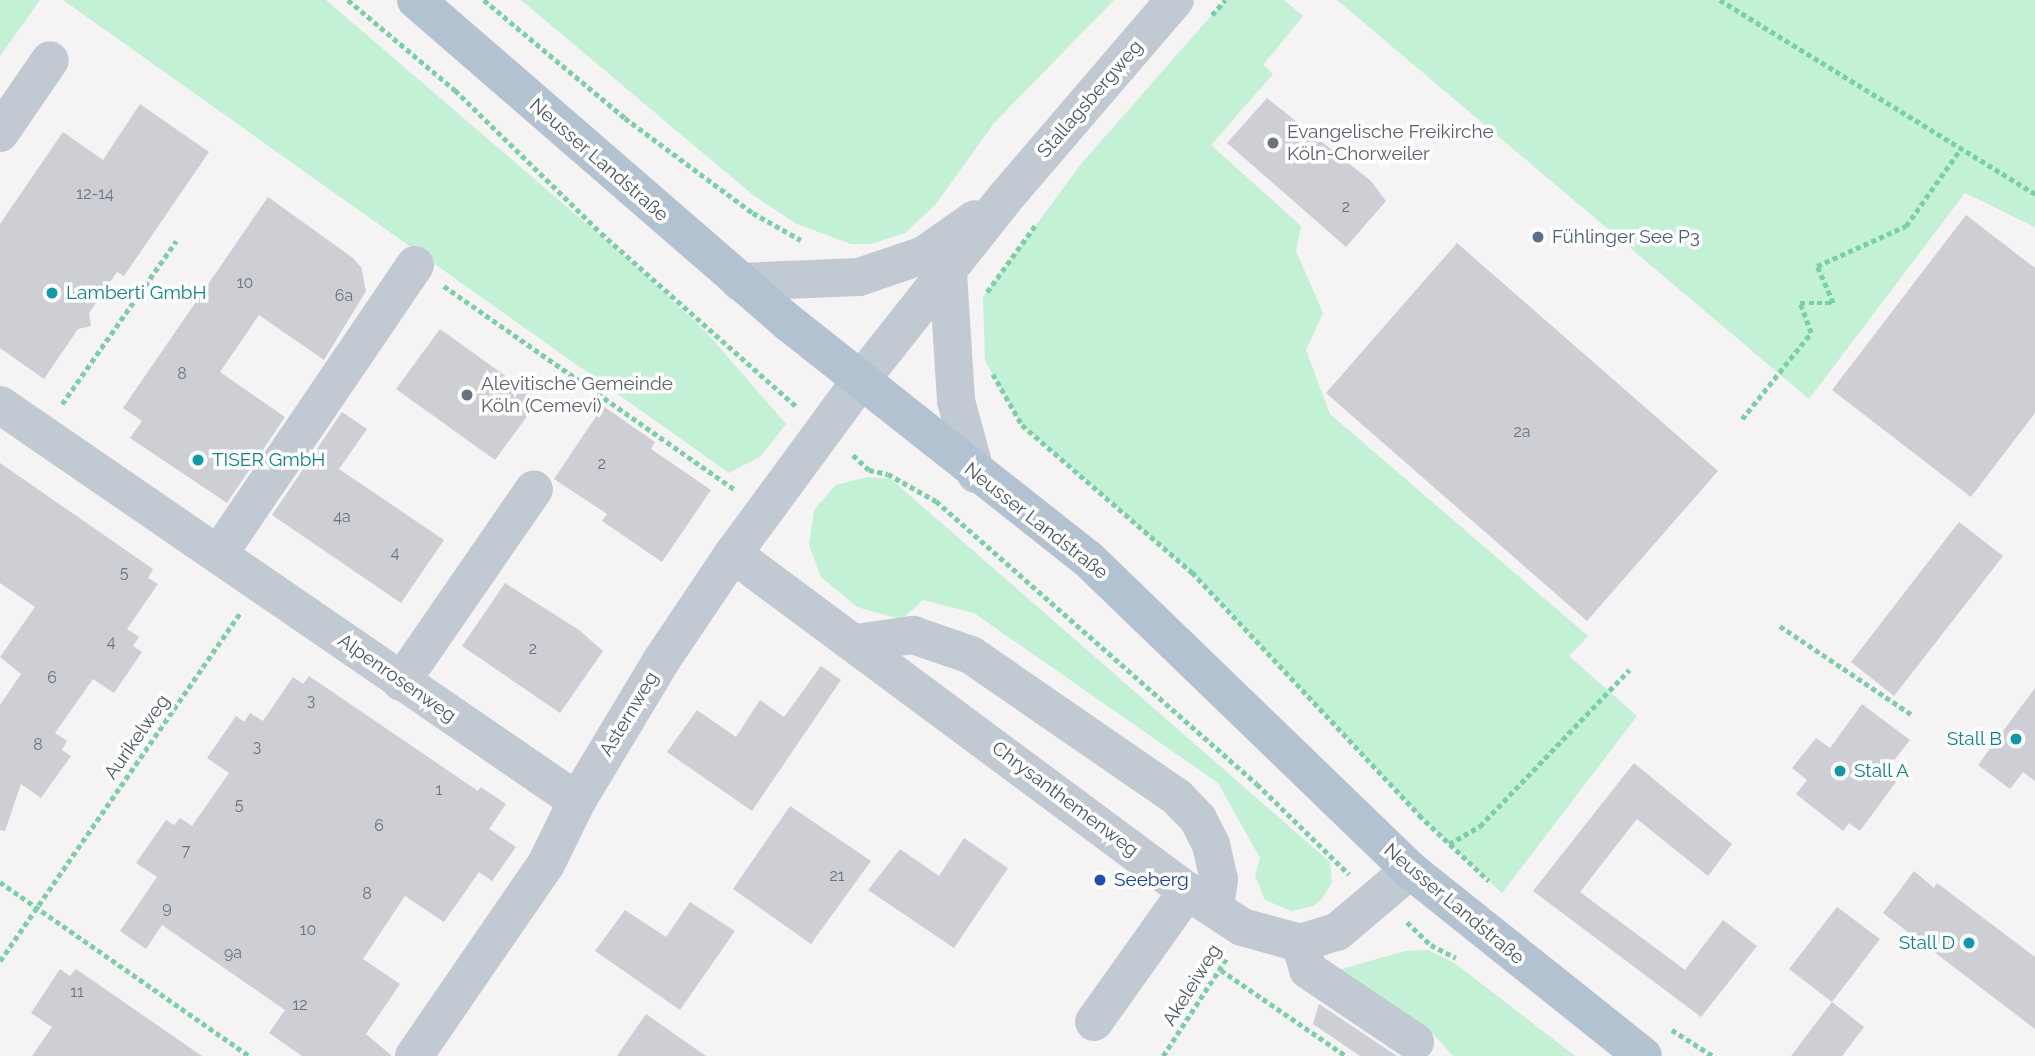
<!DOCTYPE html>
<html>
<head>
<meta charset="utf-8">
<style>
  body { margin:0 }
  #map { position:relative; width:2035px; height:1056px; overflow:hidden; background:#f5f3f3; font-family:Raleway,sans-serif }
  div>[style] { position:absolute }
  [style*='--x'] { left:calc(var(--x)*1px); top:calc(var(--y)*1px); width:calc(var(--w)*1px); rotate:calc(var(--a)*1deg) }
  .green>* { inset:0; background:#c3f1d5 }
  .building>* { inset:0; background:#cdcfd5 }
  .path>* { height:4.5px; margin-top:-2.25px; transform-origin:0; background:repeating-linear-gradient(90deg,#7ad0a6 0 5px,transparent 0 8.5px) }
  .minor>* { height:38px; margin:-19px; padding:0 19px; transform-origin:19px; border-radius:19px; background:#c1cad2 }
  .major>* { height:38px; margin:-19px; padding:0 19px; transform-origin:19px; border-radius:19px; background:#b3c2d1 }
  .dots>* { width:19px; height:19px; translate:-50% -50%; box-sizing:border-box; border:4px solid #fff; border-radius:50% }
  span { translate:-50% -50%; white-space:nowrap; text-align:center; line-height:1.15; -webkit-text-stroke:7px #fff; paint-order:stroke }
  .number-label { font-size:16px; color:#6b747e }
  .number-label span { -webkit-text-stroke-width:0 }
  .street-label { font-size:19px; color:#4a5661 }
  .worship-label { font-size:19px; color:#5b616d }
  .left { translate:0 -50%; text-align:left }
  .service-label { font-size:19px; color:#4e5e75 }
  .culture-label { font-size:19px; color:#0d838f }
  .right { translate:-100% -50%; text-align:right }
  .transit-label { font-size:19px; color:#164399 }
</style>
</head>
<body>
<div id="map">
  <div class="green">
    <div style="clip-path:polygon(0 0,40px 0,0 56px)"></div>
    <div style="clip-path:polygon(63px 0,326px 0,631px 262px,707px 333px,786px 424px,761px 456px,729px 473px)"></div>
    <div style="clip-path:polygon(521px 0,1114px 0,994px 123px,936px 204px,905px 233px,871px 244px,851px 244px,797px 224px,753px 195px)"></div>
    <div style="clip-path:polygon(1225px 0,1284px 0,1303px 16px,1263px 65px,1273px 74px,1211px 145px,1301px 226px,1296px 251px,1323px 313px,1306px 350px,1330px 414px,1588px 636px,1569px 656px,1637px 716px,1502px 893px,1419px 815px,1192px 572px,1022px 425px,985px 361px,983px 297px,1081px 164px)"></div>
    <div style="clip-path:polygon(1337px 0,2035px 0,2035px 227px,1965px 193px,1809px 399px)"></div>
    <div style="clip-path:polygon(868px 477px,891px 479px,1330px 862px,1332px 882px,1323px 898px,1314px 906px,1291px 911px,1265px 900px,1255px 875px,1260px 858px,1218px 783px,974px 613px,923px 600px,902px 619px,885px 615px,857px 607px,821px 577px,809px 545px,814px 510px,836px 485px)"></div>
    <div style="clip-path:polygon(1428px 950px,1456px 964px,1575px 1056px,1453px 1056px,1433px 1034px,1338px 970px,1405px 951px)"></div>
  </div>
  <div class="building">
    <div style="clip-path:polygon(1267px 98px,1371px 181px,1386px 201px,1346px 247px,1227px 143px)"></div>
    <div style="clip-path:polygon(140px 104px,209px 152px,124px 276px,117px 272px,89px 313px,91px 326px,78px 329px,44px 379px,0 348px,0 224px,63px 132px,103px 160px)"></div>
    <div style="clip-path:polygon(268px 197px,353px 258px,361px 267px,366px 291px,324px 360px,259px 315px,220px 372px,285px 417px,227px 503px,130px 438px,142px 421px,123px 408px)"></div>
    <div style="clip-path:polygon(1966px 215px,2035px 268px,2035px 413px,1971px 497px,1832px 390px)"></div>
    <div style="clip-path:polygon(1457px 243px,1718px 471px,1587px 621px,1326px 393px)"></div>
    <div style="clip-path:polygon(440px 329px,539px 400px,495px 460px,396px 389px)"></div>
    <div style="clip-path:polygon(603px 406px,655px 442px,651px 449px,711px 490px,662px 562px,602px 521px,607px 514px,554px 479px)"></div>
    <div style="clip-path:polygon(342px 412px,367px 429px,339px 469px,444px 540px,401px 603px,272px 515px)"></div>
    <div style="clip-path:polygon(0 463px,153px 569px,148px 578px,158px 584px,127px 629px,139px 637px,133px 646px,142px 652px,114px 693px,93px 679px,55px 733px,67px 741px,62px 750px,71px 756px,41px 798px,21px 784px,5px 831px,0 830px,0 705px,21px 674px,0 657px,35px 607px,0 583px)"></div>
    <div style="clip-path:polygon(1959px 522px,2003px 556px,1894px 696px,1851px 662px)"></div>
    <div style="clip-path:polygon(505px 583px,579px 630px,603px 651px,560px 713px,462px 646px)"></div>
    <div style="clip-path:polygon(821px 666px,841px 680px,752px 811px,667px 752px,697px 710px,736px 737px,760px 700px,784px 717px)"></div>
    <div style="clip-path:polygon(309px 676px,478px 791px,481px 787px,506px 804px,489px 829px,516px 847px,492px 881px,479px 872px,444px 922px,405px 896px,363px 959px,400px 984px,366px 1034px,392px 1056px,302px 1056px,269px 1033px,285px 1010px,162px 925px,146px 949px,120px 931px,157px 877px,136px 863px,166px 820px,174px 825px,180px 818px,192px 826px,229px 773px,207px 758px,236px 716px,244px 722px,250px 713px,263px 721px,293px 677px,303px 684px)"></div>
    <div style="clip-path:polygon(2035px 688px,2035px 781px,2023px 772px,2010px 789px,1978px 765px)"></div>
    <div style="clip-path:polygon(1862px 704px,1910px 740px,1884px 773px,1896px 782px,1860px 831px,1849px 823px,1843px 831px,1796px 794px,1807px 780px,1792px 768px,1816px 738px,1830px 748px)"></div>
    <div style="clip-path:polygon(1634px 763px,1732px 844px,1708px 876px,1637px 819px,1580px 892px,1685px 970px,1723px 920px,1757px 946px,1701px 1017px,1533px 891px)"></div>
    <div style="clip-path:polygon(790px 806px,871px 861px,811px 944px,733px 889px)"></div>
    <div style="clip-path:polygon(964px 838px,1008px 868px,954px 948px,868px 890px,900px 849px,939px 876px)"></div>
    <div style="clip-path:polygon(1914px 871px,1934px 888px,1937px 883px,2035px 957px,2035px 1029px,1883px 913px)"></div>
    <div style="clip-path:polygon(690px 902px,735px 931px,680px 1010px,595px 951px,625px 910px,666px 937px)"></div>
    <div style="clip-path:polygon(1837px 907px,1880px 939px,1832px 1002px,1864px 1027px,1842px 1056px,1791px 1056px,1832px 1002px,1789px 969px)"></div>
    <div style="clip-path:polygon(60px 969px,70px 976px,76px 969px,202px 1056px,32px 1056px,52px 1027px,31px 1013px)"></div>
    <div style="clip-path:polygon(1319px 1004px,1397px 1056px,1360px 1056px,1313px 1024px)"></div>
    <div style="clip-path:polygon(646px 1014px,706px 1056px,617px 1056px)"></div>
  </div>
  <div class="path">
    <div style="--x:348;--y:0;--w:140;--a:40.1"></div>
    <div style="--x:455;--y:90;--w:204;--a:44.4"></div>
    <div style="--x:601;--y:233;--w:261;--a:41.6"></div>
    <div style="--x:484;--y:0;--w:184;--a:39.9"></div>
    <div style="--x:625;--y:118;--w:159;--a:36.6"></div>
    <div style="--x:753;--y:213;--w:55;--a:29.4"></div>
    <div style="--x:1720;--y:0;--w:370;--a:31.6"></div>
    <div style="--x:1212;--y:15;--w:20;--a:-49"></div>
    <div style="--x:444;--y:286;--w:355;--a:35"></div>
    <div style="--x:987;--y:292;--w:85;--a:-54.1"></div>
    <div style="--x:993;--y:374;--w:59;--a:60.4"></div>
    <div style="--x:1022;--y:425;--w:225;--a:40.9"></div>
    <div style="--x:1192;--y:572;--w:333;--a:46.9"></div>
    <div style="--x:1419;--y:815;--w:96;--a:43.3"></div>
    <div style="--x:62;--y:404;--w:199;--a:-55"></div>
    <div style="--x:1742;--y:419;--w:110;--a:-51.3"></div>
    <div style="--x:1811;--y:333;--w:32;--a:-110"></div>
    <div style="--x:1800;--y:303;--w:33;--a:0"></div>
    <div style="--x:1833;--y:303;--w:40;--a:-113.4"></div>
    <div style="--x:1817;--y:266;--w:98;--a:-24.2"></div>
    <div style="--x:1906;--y:226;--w:97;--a:-54.7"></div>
    <div style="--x:853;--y:455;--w:22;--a:43"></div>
    <div style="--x:869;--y:470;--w:19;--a:12"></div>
    <div style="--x:888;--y:474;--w:55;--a:29.4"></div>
    <div style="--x:936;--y:501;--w:428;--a:41.4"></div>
    <div style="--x:1257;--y:784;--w:129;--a:44.4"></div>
    <div style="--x:1780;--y:626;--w:158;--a:33.9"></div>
    <div style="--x:1449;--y:844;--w:36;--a:-30"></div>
    <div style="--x:1480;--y:826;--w:216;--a:-46.3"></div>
    <div style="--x:0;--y:882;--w:304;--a:34.9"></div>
    <div style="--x:1407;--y:922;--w:33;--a:44"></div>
    <div style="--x:1431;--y:945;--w:28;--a:27"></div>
    <div style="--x:0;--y:961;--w:423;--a:-55.4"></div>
    <div style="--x:1221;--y:970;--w:152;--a:34.5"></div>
    <div style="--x:1672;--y:1030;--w:49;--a:32.4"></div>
    <div style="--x:1163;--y:1056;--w:116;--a:-57"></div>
  </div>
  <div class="minor">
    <div style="--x:0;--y:133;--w:88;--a:-55.6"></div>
    <div style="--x:948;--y:273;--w:128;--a:86.4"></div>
    <div style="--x:956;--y:401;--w:76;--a:74.7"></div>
    <div style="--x:740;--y:282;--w:119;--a:-2.4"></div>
    <div style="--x:859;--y:277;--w:69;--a:-18.7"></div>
    <div style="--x:924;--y:255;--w:62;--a:-35.2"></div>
    <div style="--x:0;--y:405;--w:700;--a:34.46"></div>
    <div style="--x:220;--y:552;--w:347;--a:-55.8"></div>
    <div style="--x:733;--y:554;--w:565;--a:36.59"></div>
    <div style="--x:1187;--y:891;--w:66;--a:33.2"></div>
    <div style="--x:1242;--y:927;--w:60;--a:15.4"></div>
    <div style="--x:1300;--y:943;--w:39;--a:-17"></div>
    <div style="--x:1337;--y:932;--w:96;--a:-40.3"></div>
    <div style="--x:856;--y:643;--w:58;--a:-8"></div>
    <div style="--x:913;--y:635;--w:61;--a:19"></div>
    <div style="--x:971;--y:655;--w:250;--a:34.6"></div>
    <div style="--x:1177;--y:797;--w:30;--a:46"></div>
    <div style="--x:1198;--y:819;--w:29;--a:63"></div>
    <div style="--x:1211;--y:845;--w:35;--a:77"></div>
    <div style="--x:1219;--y:879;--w:30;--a:98"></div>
    <div style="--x:401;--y:682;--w:234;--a:-55.4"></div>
    <div style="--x:1300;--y:943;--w:28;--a:73"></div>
    <div style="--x:1308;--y:970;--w:129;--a:33.9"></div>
    <div style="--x:1094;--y:1022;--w:161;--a:-54.6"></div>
    <div style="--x:414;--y:1056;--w:233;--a:-55.5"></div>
    <div style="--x:546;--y:864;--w:70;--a:-63.8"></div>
    <div style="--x:577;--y:801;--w:163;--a:-59"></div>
    <div style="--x:661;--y:661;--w:129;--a:-56.1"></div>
    <div style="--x:733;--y:554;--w:215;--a:-53.7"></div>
    <div style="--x:860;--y:381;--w:233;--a:-51.6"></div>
    <div style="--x:1005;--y:198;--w:261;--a:-49.4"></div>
  </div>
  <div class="major">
    <div style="--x:416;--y:0;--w:493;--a:40.9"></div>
    <div style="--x:789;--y:323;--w:380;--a:38.3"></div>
    <div style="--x:1087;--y:558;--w:449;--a:44"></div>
    <div style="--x:1410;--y:870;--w:298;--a:38.6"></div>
  </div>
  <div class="dots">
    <div style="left:1273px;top:143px;background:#6b7280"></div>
    <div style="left:1538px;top:237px;background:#5c6f8a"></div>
    <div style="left:52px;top:293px;background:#0f9aa8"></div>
    <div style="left:467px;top:395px;background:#6b7280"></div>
    <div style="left:198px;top:460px;background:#0f9aa8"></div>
    <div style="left:2016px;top:739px;background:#0f9aa8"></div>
    <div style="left:1840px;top:771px;background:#0f9aa8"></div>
    <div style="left:1100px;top:880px;background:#1a4fb4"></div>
    <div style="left:1969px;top:943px;background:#0f9aa8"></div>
  </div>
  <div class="number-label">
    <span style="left:95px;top:194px">12-14</span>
    <span style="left:1346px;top:207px">2</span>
    <span style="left:245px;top:283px">10</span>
    <span style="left:344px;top:296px">6a</span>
    <span style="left:182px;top:374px">8</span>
    <span style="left:1522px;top:432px">2a</span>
    <span style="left:602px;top:464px">2</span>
    <span style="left:342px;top:517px">4a</span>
    <span style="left:395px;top:553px">4</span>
    <span style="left:124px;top:573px">5</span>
    <span style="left:111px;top:642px">4</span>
    <span style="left:533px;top:649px">2</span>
    <span style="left:52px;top:678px">6</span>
    <span style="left:311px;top:701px">3</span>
    <span style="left:38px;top:745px">8</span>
    <span style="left:257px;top:747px">3</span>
    <span style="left:439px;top:790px">1</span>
    <span style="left:239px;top:805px">5</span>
    <span style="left:379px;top:826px">6</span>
    <span style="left:186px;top:851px">7</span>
    <span style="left:837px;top:876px">21</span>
    <span style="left:367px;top:894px">8</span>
    <span style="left:167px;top:908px">9</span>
    <span style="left:308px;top:930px">10</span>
    <span style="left:233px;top:953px">9a</span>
    <span style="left:77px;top:992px">11</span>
    <span style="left:300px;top:1005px">12</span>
  </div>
  <div class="street-label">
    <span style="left:1090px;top:99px;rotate:-49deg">Stallagsbergweg</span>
    <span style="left:599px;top:160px;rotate:41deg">Neusser Landstraße</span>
    <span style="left:1036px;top:521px;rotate:38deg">Neusser Landstraße</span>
    <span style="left:397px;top:678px;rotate:35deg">Alpenrosenweg</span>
    <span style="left:629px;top:714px;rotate:-59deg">Asternweg</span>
    <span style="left:137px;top:737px;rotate:-55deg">Aurikelweg</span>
    <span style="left:1065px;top:799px;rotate:37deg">Chrysanthemenweg</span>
    <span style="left:1454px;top:904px;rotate:40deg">Neusser Landstraße</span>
    <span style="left:1192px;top:985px;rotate:-58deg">Akeleiweg</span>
  </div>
  <div class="worship-label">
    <span class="left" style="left:1287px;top:143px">Evangelische Freikirche<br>Köln-Chorweiler</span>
    <span class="left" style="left:481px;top:395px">Alevitische Gemeinde<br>Köln (Cemevi)</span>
  </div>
  <div class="service-label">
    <span class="left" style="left:1552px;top:237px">Fühlinger See P3</span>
  </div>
  <div class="culture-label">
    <span class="left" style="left:66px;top:293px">Lamberti GmbH</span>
    <span class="left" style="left:212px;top:460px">TISER GmbH</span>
    <span class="right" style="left:2002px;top:739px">Stall B</span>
    <span class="left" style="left:1854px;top:771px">Stall A</span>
    <span class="right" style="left:1955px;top:943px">Stall D</span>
  </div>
  <div class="transit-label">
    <span class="left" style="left:1114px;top:880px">Seeberg</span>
  </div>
</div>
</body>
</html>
